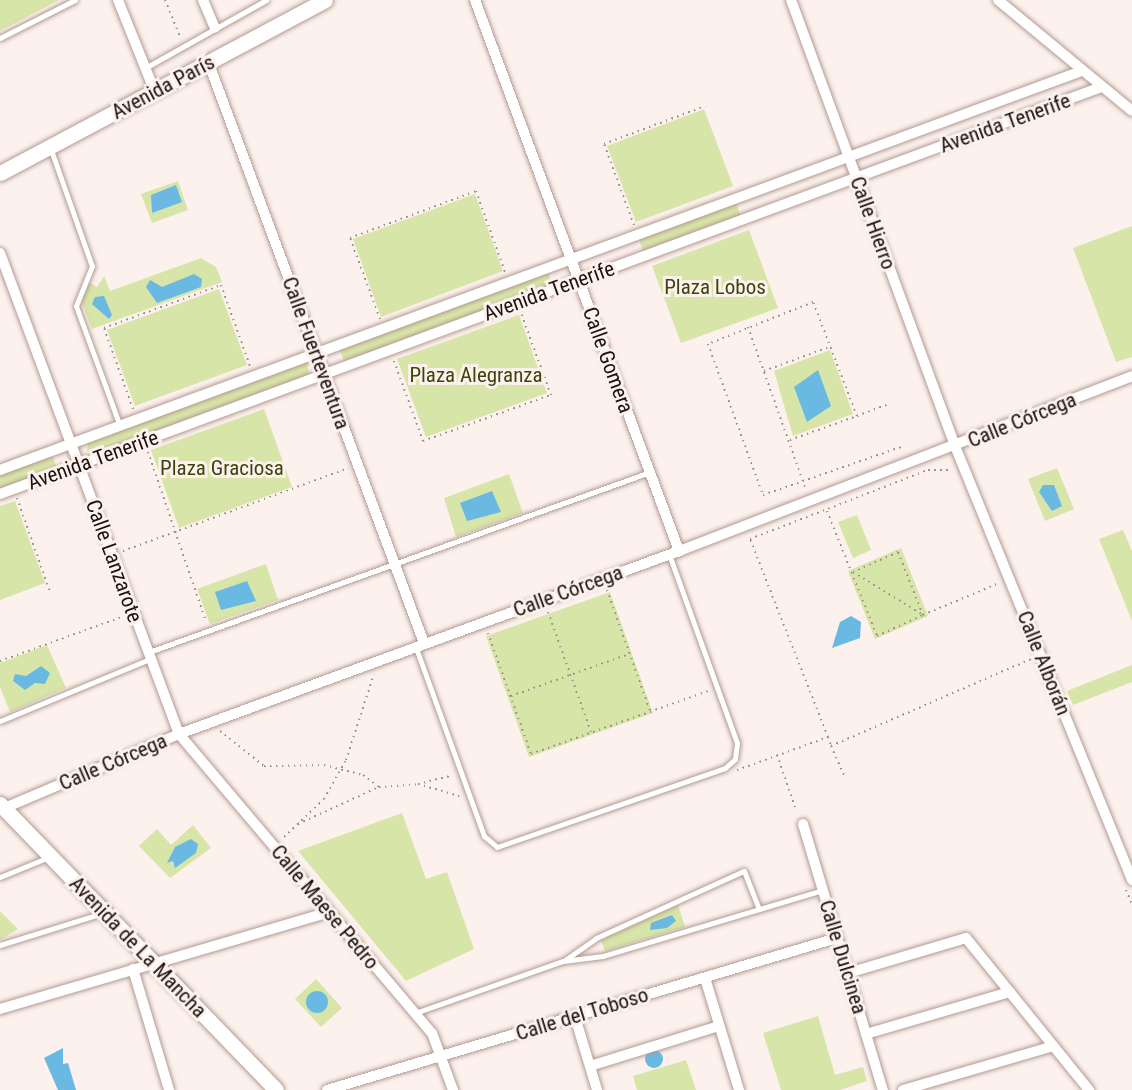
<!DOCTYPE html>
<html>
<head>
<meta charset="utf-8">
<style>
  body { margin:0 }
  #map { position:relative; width:1132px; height:1090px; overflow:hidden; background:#fcf1ed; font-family:"Roboto Condensed",sans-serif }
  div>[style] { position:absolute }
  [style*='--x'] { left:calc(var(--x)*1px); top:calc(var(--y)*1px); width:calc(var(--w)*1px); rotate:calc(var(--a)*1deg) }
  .green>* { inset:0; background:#d8e5a8 }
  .water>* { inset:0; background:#69b9e2 }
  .round { border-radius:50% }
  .path>* { height:2px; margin-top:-1px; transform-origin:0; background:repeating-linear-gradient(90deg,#9a908d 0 1.5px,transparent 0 6px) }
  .roads { filter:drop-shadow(0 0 2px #b29a91) drop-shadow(0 0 2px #b29a91) }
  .service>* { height:5px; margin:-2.5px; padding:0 2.5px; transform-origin:2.5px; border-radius:2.5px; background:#fff }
  .minor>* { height:10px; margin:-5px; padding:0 5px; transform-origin:5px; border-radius:5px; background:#fff }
  .secondary>* { height:15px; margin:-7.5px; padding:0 7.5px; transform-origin:7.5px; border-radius:7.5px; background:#fff }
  span { translate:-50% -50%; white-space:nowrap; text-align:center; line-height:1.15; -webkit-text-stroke:6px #fcf1ed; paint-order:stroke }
  .street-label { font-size:21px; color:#1a120f }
  .park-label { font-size:21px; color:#3b440b }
</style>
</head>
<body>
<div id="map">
  <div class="green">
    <div style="clip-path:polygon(0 0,59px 0,0 31px)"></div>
    <div style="clip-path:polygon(704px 109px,733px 186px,636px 222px,607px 146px)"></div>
    <div style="clip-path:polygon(178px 181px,188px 210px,152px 223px,141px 194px)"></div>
    <div style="clip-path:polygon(475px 194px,503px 271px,381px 317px,353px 239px)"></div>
    <div style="clip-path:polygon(736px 203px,741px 216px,643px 252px,639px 239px)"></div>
    <div style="clip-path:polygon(1132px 226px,1132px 357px,1116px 362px,1073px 248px)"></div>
    <div style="clip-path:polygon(749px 230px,778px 308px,681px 343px,652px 266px)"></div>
    <div style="clip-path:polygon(201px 258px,216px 267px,222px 282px,92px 329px,80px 298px,90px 283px,97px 287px,104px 276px,110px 291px)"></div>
    <div style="clip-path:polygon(548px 271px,553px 286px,345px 363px,339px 348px)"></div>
    <div style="clip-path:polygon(219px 289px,247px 365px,135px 406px,107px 330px)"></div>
    <div style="clip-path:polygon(519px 315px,547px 393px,426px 437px,397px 359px)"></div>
    <div style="clip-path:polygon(830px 350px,853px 414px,793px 436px,774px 371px)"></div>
    <div style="clip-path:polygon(307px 362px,309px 375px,93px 455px,87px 451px,88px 442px)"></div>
    <div style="clip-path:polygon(264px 409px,292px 487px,179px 528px,151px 450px)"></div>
    <div style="clip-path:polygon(52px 454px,57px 468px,0 489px,0 474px)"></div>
    <div style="clip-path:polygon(1057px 468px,1074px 509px,1045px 521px,1028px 479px)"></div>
    <div style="clip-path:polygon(509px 474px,523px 513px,456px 537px,444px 498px)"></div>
    <div style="clip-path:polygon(15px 501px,45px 583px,0 600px,0 506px)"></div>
    <div style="clip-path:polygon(857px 515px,871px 550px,853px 558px,838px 522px)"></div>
    <div style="clip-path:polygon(1123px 530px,1132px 551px,1132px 621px,1099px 539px)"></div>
    <div style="clip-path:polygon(901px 548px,928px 616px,875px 639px,848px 571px)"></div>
    <div style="clip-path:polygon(266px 564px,278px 600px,210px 624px,197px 589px)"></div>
    <div style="clip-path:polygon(610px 592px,653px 713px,529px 757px,486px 636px)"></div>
    <div style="clip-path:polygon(47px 645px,66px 688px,10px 712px,0 687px,0 663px)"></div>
    <div style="clip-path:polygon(1132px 665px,1132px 682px,1073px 705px,1067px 691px)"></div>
    <div style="clip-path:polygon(402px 813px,426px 879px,447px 872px,474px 949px,406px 981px,298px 851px)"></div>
    <div style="clip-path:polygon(193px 825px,211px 848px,170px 878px,139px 846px,157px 829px,171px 845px)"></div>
    <div style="clip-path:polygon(678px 905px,685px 927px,605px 951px,601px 940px)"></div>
    <div style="clip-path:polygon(0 911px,18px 929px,0 940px)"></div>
    <div style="clip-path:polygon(316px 979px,342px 1008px,321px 1027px,295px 999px)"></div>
    <div style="clip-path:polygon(818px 1016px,835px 1075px,863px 1067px,867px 1081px,840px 1090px,781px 1090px,763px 1033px)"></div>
    <div style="clip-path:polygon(686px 1060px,696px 1090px,637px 1090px,633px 1076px)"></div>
  </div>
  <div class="water">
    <div style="clip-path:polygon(176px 185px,182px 202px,152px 213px,151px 195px)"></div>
    <div style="clip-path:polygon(194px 274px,202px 279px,201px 287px,157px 303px,146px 287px,150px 280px,162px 287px)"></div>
    <div style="clip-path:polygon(104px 296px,112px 315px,109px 319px,92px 304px,95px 297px)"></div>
    <div style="clip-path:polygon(818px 370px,831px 406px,807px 422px,794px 387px)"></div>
    <div style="clip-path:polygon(1043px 485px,1054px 485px,1062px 506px,1052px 511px,1039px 492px)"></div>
    <div style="clip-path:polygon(492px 491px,501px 512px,467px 521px,460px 503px)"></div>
    <div style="clip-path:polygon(247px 581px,256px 601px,221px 610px,215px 592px)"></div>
    <div style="clip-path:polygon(851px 616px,861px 622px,860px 638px,832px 648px,840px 622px)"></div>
    <div style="clip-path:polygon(41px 666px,50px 673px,45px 684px,35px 683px,25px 690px,13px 681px,15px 674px,26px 676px)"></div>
    <div style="clip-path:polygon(191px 839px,198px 844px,196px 853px,175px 868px,173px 861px,167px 863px,175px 847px)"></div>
    <div style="clip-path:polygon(672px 915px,676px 921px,667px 928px,650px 930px,651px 923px)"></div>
    <div class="round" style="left:306px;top:991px;width:22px;height:22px"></div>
    <div style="clip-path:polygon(63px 1048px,63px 1064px,68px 1063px,76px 1090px,58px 1090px,44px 1058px)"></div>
    <div class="round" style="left:645px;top:1050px;width:18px;height:18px"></div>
  </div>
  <div class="path">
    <div style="--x:165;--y:0;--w:42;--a:67.7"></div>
    <div style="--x:634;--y:225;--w:86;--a:-110.3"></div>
    <div style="--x:604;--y:144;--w:108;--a:-20.6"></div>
    <div style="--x:380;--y:319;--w:86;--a:-110.3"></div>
    <div style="--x:350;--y:238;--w:134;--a:-20.5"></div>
    <div style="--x:476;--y:191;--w:86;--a:70.3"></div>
    <div style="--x:748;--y:327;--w:173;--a:70.4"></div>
    <div style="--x:394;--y:361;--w:85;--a:70.1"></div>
    <div style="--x:423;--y:441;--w:136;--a:-19.8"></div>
    <div style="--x:551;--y:395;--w:87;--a:-110.1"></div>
    <div style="--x:764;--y:371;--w:72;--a:-20.2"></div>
    <div style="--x:133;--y:409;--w:86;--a:-109.7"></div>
    <div style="--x:104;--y:328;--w:125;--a:-20.2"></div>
    <div style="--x:221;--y:285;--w:86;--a:70.3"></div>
    <div style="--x:857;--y:416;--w:36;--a:-21"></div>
    <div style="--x:790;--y:440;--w:71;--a:-19.7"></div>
    <div style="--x:857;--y:416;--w:122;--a:-111.1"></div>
    <div style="--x:813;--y:302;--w:113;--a:158.2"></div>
    <div style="--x:708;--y:344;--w:161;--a:70"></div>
    <div style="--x:763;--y:495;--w:146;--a:-19.2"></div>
    <div style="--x:148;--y:452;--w:179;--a:71.1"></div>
    <div style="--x:17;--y:498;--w:100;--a:70.7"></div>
    <div style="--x:827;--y:511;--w:135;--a:68.2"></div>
    <div style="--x:877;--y:636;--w:51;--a:-24.5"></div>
    <div style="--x:923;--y:615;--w:68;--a:-111.6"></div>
    <div style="--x:898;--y:552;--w:49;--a:156"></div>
    <div style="--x:123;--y:551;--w:240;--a:-20.2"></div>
    <div style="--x:853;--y:572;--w:82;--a:31.6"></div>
    <div style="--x:923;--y:615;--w:82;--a:-22.8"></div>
    <div style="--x:607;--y:590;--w:128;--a:70.4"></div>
    <div style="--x:548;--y:612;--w:127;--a:70.3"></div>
    <div style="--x:488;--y:633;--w:128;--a:70.4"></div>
    <div style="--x:531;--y:754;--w:188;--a:-19.6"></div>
    <div style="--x:0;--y:661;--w:132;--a:-19.9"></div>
    <div style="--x:511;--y:696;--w:125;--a:-19.6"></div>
    <div style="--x:220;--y:731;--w:56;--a:38.5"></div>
    <div style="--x:264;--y:766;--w:60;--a:-1"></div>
    <div style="--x:324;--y:765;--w:40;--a:14.4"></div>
    <div style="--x:363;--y:775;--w:20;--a:37"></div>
    <div style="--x:379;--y:787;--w:39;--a:-4"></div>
    <div style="--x:418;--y:784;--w:43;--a:16.3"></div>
    <div style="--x:828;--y:737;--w:213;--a:-111.5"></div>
    <div style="--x:750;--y:539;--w:191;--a:-21.2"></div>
    <div style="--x:928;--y:470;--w:24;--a:0"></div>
    <div style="--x:831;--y:746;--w:35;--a:66"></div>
    <div style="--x:777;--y:755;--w:55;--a:70.9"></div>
    <div style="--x:737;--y:770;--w:97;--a:-19.9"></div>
    <div style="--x:828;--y:737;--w:9;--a:72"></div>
    <div style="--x:831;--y:746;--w:218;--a:-23.5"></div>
    <div style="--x:418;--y:784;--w:36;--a:-14"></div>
    <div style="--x:298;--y:824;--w:89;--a:-24.6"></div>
    <div style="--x:284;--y:837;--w:55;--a:-43.5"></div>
    <div style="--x:324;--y:799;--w:45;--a:-60.6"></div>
    <div style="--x:346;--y:760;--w:90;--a:-72"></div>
    <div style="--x:1126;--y:890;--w:15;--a:67"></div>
  </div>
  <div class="roads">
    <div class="service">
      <div style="--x:0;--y:38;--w:84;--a:-26.9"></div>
      <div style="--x:145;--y:68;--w:139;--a:-29.3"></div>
      <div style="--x:50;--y:147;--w:126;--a:70.6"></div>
      <div style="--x:92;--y:266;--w:43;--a:111.8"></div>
      <div style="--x:76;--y:306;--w:128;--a:69.9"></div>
      <div style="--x:416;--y:648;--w:200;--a:70.1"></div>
      <div style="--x:484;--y:836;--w:17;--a:40"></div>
      <div style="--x:497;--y:847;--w:241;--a:-19.1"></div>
      <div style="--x:725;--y:768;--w:13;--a:-42"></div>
      <div style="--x:735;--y:759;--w:16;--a:-83"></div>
      <div style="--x:737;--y:743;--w:201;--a:-109.8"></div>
      <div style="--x:149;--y:652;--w:532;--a:-19.76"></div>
      <div style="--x:0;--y:721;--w:162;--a:-22.5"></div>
      <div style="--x:0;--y:877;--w:53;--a:-22.2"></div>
      <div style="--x:0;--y:945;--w:108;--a:-17.3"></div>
      <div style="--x:565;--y:960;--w:38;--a:-35"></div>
      <div style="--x:596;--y:938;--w:162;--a:-24.4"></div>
      <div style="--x:744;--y:871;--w:41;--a:68.5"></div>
      <div style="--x:415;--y:1013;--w:157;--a:-19.4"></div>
      <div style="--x:563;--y:961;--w:40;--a:-7.1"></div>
      <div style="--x:603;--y:956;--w:230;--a:-16.7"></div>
    </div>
    <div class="minor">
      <div style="--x:118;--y:0;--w:99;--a:68.1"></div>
      <div style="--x:203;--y:0;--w:30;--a:67"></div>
      <div style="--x:475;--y:0;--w:588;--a:69.68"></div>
      <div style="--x:791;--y:0;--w:475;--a:69.8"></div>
      <div style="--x:955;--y:446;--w:469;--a:67.8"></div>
      <div style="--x:998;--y:0;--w:174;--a:39.6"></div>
      <div style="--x:209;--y:64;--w:618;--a:69.63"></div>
      <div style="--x:0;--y:253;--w:513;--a:69.59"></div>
      <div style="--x:179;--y:734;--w:392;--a:49.8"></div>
      <div style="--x:432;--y:1033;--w:61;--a:69.8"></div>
      <div style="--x:0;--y:470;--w:1150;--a:-20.25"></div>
      <div style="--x:0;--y:494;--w:1172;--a:-20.28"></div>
      <div style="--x:0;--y:810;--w:194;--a:-23"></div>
      <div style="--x:179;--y:734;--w:532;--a:-20.1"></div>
      <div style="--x:679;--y:551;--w:486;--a:-21.1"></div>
      <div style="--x:803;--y:824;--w:278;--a:73.3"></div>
      <div style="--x:133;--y:969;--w:126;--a:73.4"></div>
      <div style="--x:848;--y:973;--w:123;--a:-16.5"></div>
      <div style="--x:966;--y:938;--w:196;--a:51"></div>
      <div style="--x:705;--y:978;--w:117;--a:73.1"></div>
      <div style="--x:0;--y:1009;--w:343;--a:-16.4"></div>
      <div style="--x:575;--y:1017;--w:76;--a:73.2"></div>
      <div style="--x:866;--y:1034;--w:150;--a:-16.3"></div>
      <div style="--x:590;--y:1066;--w:135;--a:-17.2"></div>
      <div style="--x:327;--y:1090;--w:532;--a:-16.6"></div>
      <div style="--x:903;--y:1090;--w:156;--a:-16.3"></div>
    </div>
    <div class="secondary">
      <div style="--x:0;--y:173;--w:368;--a:-28"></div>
      <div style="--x:0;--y:804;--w:397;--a:46"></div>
    </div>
  </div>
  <div class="street-label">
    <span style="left:163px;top:87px;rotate:-28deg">Avenida París</span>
    <span style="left:1005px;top:123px;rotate:-20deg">Avenida Tenerife</span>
    <span style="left:873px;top:223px;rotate:70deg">Calle Hierro</span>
    <span style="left:549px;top:291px;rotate:-20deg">Avenida Tenerife</span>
    <span style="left:316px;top:353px;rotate:70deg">Calle Fuerteventura</span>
    <span style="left:608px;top:360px;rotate:70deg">Calle Gomera</span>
    <span style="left:1022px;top:420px;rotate:-22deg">Calle Córcega</span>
    <span style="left:93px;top:460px;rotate:-20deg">Avenida Tenerife</span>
    <span style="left:114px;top:561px;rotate:70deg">Calle Lanzarote</span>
    <span style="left:568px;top:591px;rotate:-20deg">Calle Córcega</span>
    <span style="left:1044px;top:663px;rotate:68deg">Calle Alborán</span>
    <span style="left:113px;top:762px;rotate:-23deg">Calle Córcega</span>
    <span style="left:325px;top:907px;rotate:50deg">Calle Maese Pedro</span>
    <span style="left:138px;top:947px;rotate:46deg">Avenida de La Mancha</span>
    <span style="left:843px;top:957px;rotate:73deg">Calle Dulcinea</span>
    <span style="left:582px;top:1014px;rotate:-17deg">Calle del Toboso</span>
  </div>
  <div class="park-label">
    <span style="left:715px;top:287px">Plaza Lobos</span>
    <span style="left:476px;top:375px">Plaza Alegranza</span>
    <span style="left:222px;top:468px">Plaza Graciosa</span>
  </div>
</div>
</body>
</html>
